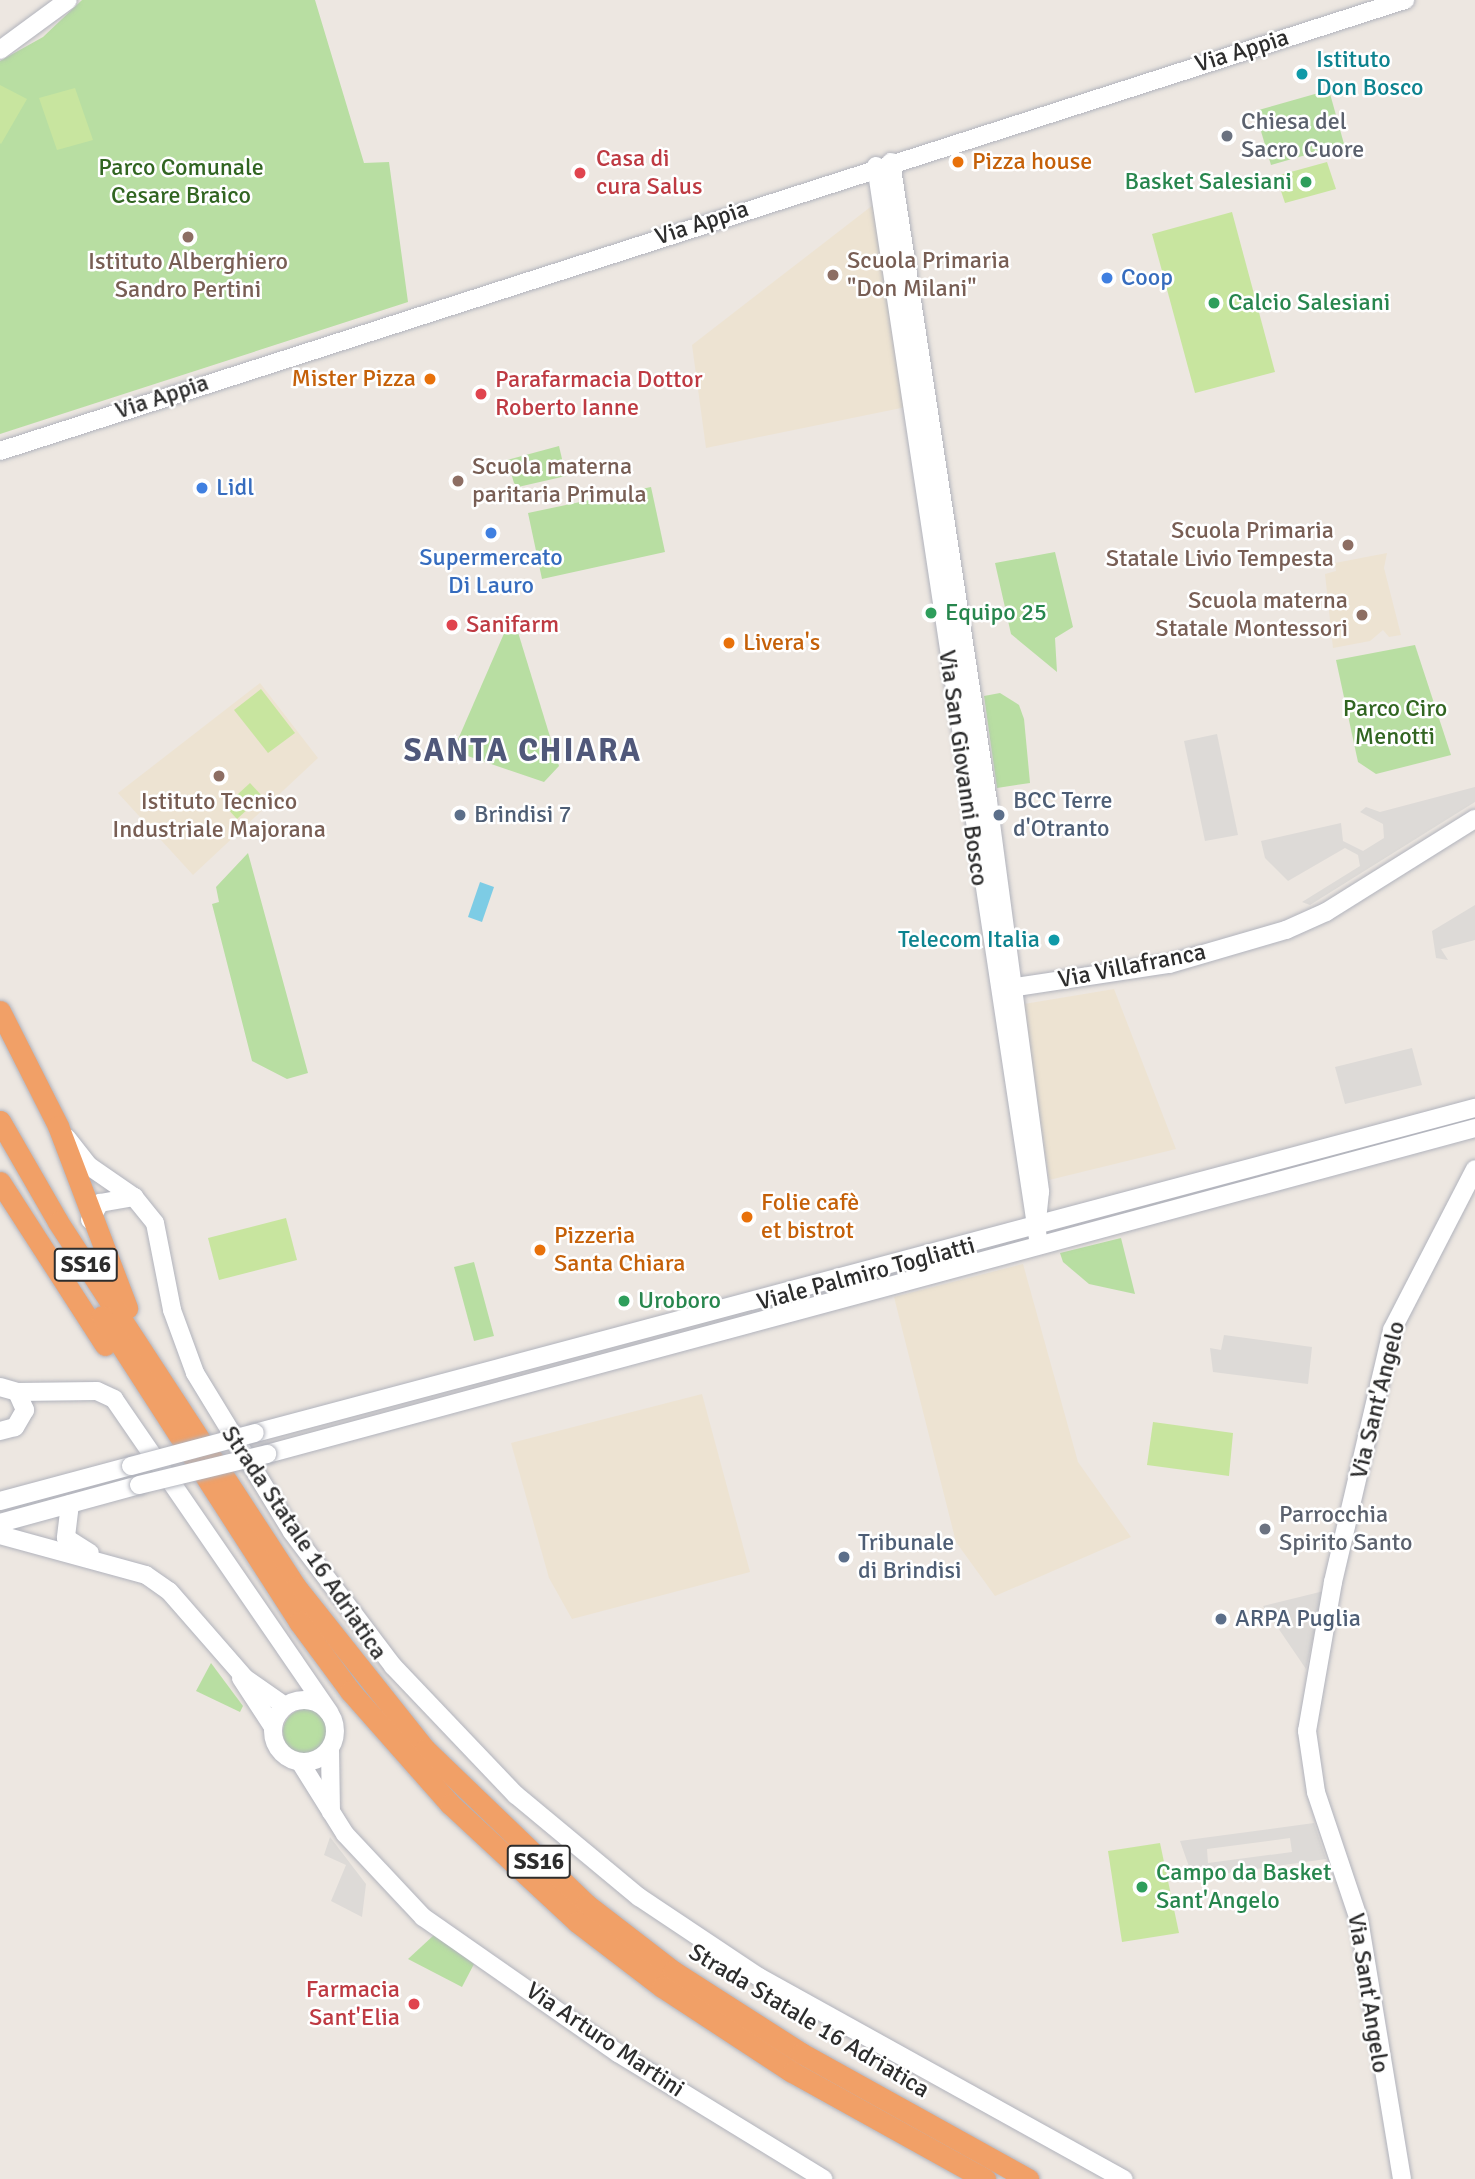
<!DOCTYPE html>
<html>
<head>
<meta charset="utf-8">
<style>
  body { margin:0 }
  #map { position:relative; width:1475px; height:2179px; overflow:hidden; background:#ede7e1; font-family:Signika,sans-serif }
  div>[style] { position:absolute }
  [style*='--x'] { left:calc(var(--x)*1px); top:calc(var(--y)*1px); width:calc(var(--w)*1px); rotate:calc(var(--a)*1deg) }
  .education>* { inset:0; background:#ede3d2 }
  .green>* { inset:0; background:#b8dea2 }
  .round { border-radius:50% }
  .pitch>* { inset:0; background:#c8e59f }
  .plaza>* { inset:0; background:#dddad7 }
  .water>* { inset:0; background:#7dcce5 }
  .roads { filter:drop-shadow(0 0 2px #b1b3bc) drop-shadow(0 0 2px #b1b3bc) }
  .secondary>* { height:18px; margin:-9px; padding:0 9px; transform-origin:9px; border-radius:9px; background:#fff }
  .secondary>.ring { margin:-9px; padding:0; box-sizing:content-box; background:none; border:18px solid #fff; border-radius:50% }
  .highway>* { height:21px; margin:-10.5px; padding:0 10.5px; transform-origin:10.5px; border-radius:10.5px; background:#f1a067 }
  .bridges { filter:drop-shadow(0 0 2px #b1b3bc) drop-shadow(0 0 2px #b1b3bc) }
  .secondary-bridge>* { height:18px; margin:-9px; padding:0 9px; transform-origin:9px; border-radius:9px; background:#fff }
  .dots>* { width:19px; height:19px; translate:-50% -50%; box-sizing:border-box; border:4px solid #fff; border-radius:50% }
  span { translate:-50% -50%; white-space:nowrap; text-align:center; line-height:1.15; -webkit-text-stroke:5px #fff; paint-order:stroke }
  .shield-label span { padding:2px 5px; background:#fff; border:2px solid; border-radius:5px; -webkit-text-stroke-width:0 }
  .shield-label { font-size:23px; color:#2d2d2d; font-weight:700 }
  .street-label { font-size:24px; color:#2d2d2d }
  .culture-label { font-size:24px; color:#0d838f }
  .left { translate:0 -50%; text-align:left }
  .right { translate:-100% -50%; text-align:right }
  .worship-label { font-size:24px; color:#5b616d }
  .health-label { font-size:24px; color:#be3a42 }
  .food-label { font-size:24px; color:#c56008 }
  .park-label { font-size:24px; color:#316521 }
  .leisure-label { font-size:24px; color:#27864d }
  .education-label { font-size:24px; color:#785e54 }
  .shop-label { font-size:24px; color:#366cbe }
  .service-label { font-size:24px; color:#4e5e75 }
  .district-label { font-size:32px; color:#50587a; font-weight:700; letter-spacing:2px }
</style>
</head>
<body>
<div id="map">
  <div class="education">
    <div style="clip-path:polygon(873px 205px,906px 407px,706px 448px,692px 345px)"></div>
    <div style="clip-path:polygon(1387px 553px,1384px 568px,1401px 635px,1389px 637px,1383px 630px,1370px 641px,1333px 648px,1325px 574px,1336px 571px,1335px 563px)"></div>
    <div style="clip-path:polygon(260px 683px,318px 758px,193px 875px,118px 793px)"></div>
    <div style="clip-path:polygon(1114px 989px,1176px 1149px,1049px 1180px,1024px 1004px)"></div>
    <div style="clip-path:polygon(1023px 1264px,1078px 1462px,1131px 1537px,995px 1596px,956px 1542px,894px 1297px)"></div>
    <div style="clip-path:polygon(702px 1394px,750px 1572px,572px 1619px,549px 1578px,511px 1443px)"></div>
  </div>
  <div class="green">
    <div style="clip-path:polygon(82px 0,315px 0,364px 163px,389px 162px,408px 302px,0 434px,0 61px,43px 37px)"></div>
    <div style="clip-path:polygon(1329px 90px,1344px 144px,1271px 165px,1255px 111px)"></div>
    <div style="clip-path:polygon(559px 446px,566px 476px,518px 487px,514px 483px,507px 460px)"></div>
    <div style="clip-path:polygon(651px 487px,665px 552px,542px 579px,528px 513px)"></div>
    <div style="clip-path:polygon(1055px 552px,1073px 627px,1055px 638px,1057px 672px,1011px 634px,995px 563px)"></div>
    <div style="clip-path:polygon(509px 622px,517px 629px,559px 766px,544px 782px,453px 751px)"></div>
    <div style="clip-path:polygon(1415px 645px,1451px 755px,1376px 774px,1358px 762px,1336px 660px)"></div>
    <div style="clip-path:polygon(1000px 693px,1019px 705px,1024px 719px,1030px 783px,997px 788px,984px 696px)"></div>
    <div style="clip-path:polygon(248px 853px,308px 1073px,287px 1079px,252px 1061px,212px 904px,219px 902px,216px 887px)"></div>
    <div style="clip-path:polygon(1121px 1238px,1135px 1294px,1089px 1284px,1063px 1262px,1060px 1253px)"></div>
    <div style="clip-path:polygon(474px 1262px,494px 1336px,474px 1341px,454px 1267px)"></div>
    <div style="clip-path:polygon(211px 1663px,243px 1706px,240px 1712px,196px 1691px)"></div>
    <div class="round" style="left:283px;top:1709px;width:46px;height:46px"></div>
    <div style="clip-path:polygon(434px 1935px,474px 1964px,462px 1987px,408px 1959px)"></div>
  </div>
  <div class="pitch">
    <div style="clip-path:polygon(0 85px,27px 99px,1px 144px,0 143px)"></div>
    <div style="clip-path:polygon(75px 88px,93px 140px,57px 150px,39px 98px)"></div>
    <div style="clip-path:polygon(1327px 162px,1336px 189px,1285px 203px,1276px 176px)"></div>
    <div style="clip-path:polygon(1232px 212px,1275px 372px,1195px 393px,1152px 234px)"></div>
    <div style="clip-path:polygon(261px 689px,295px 733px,268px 753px,234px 710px)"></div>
    <div style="clip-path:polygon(250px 783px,262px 796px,237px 819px,225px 806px)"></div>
    <div style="clip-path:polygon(286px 1218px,297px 1260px,219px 1280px,208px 1238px)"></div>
    <div style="clip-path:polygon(1153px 1422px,1233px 1433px,1229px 1476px,1147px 1465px)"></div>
    <div style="clip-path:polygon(1160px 1843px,1179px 1933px,1122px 1942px,1108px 1851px)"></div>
  </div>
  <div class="plaza">
    <div style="clip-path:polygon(1217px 734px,1238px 835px,1205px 841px,1184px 741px)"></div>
    <div style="clip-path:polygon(1475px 787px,1475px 802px,1310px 905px,1302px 902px,1360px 866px,1358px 855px,1345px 848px,1288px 881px,1265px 858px,1261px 841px,1341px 823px,1343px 841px,1363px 851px,1384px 838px,1383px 824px,1360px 812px,1366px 807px,1380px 812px)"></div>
    <div style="clip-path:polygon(1475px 905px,1475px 940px,1441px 949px,1448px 960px,1436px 958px,1432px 931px)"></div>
    <div style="clip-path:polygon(1412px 1048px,1422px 1085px,1345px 1104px,1335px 1067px)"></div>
    <div style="clip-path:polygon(1224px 1335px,1312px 1347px,1308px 1384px,1213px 1372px,1210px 1348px,1221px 1350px)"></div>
    <div style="clip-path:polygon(1324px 1591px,1306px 1669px,1263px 1606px)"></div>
    <div style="clip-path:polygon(evenodd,1314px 1823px,1326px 1859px,1193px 1878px,1180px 1841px,1314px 1823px,1290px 1838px,1292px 1852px,1208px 1863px,1207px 1849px,1290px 1838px)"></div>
    <div style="clip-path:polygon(330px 1837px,366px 1884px,362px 1917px,331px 1901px,346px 1865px,324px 1855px)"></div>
  </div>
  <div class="water">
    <div style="clip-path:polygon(480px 882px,494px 887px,482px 922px,468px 917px)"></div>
  </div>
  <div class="roads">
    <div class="secondary">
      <div style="--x:0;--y:50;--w:84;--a:-36.3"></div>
      <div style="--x:891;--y:162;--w:646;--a:81.37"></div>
      <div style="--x:988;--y:801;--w:394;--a:82.4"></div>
      <div style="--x:1040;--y:1192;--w:30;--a:96"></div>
      <div style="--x:876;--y:166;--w:1084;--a:81.41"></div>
      <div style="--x:0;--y:451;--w:1476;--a:-17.8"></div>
      <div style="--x:1003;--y:989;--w:168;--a:-8.6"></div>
      <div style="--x:1169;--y:964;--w:122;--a:-16.2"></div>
      <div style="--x:1286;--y:930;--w:44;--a:-24.2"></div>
      <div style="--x:1326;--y:912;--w:176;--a:-32"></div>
      <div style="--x:67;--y:1138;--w:36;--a:52"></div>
      <div style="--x:89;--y:1166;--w:55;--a:34.6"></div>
      <div style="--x:134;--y:1197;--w:33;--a:51"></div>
      <div style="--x:155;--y:1223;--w:89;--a:78.9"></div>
      <div style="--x:172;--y:1310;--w:67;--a:69.9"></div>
      <div style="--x:195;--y:1373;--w:186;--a:58.6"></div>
      <div style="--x:292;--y:1532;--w:168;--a:53"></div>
      <div style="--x:393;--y:1666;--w:178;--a:46.4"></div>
      <div style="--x:516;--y:1795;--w:160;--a:39.7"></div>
      <div style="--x:639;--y:1897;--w:144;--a:33.7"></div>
      <div style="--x:759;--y:1977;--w:417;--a:29"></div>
      <div style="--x:90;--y:1220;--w:20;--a:-60"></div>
      <div style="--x:100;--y:1203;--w:35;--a:-10"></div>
      <div style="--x:0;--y:1387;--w:18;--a:16"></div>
      <div style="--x:17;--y:1392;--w:20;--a:66"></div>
      <div style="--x:25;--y:1410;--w:20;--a:120"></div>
      <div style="--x:15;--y:1427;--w:16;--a:165"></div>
      <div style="--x:17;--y:1392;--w:80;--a:-0.7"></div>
      <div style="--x:97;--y:1391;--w:19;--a:25"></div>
      <div style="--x:114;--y:1399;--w:380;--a:55.5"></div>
      <div style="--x:255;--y:1433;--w:1263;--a:-14.92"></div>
      <div style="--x:267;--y:1454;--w:1251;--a:-15.1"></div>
      <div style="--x:0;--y:1501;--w:136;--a:-15"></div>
      <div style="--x:70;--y:1504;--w:34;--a:97"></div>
      <div style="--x:66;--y:1538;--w:28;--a:32"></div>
      <div style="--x:0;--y:1523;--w:144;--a:-15.3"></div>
      <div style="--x:0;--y:1535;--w:151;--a:15.3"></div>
      <div style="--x:146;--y:1575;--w:28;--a:35"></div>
      <div style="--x:169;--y:1591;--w:116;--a:48.9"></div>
      <div style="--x:245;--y:1678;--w:49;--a:35"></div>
      <div style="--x:241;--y:1678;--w:59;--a:56.9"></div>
      <div class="ring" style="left:273px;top:1700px;width:44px;height:44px"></div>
      <div style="--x:330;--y:1749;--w:63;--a:89.1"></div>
      <div style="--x:300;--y:1762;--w:85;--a:58"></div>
      <div style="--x:345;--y:1834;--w:114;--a:46.8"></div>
      <div style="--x:423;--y:1917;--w:238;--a:34.9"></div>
      <div style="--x:618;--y:2053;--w:241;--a:31.5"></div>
      <div style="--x:1402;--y:2179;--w:263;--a:-99.4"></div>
      <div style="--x:1359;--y:1920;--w:135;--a:-108.6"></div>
      <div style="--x:1316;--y:1792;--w:62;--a:-98.4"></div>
      <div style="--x:1307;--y:1731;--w:151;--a:-80.1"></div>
      <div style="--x:1333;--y:1582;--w:259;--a:-76.8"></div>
      <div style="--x:1392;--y:1330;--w:181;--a:-62.7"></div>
    </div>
    <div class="highway">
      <div style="--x:0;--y:1011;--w:129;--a:63.2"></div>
      <div style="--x:58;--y:1126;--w:195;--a:69.2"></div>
      <div style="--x:0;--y:1121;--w:116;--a:60.1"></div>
      <div style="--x:58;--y:1222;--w:436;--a:56.9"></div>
      <div style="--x:296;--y:1587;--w:207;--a:51.5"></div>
      <div style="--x:425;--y:1749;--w:223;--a:43.9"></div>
      <div style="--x:586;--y:1904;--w:110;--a:37.6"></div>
      <div style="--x:673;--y:1971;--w:152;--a:32.6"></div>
      <div style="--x:801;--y:2053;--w:260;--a:29"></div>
      <div style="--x:0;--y:1182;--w:194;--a:57.2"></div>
      <div style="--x:102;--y:1316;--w:364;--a:57.2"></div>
      <div style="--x:299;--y:1622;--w:86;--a:53.5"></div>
      <div style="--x:350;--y:1691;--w:151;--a:48.5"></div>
      <div style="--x:450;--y:1804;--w:173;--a:42.9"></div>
      <div style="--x:577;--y:1922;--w:107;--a:37.4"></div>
      <div style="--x:662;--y:1987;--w:155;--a:33.2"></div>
      <div style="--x:792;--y:2072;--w:221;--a:29"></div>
    </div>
  </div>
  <div class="bridges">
    <div class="secondary-bridge">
      <div style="--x:131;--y:1466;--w:128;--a:-14.9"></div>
      <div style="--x:139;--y:1485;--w:132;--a:-13.6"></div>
    </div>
  </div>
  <div class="dots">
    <div style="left:1302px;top:74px;background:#0f9aa8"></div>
    <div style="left:1227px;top:136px;background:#6b7280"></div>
    <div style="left:958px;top:162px;background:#e8710a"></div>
    <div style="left:580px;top:173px;background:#e0444e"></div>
    <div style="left:1306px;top:182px;background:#2e9e5b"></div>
    <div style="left:188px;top:237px;background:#8d6e63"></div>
    <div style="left:833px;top:275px;background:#8d6e63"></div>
    <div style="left:1107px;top:278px;background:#3f7fe0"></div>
    <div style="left:1214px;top:303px;background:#2e9e5b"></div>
    <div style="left:430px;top:379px;background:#e8710a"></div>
    <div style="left:481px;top:394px;background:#e0444e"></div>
    <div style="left:458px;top:481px;background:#8d6e63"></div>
    <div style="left:202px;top:488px;background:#3f7fe0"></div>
    <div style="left:491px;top:533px;background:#3f7fe0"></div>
    <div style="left:1348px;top:545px;background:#8d6e63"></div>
    <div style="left:931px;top:613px;background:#2e9e5b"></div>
    <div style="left:1362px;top:615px;background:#8d6e63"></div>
    <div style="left:452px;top:625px;background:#e0444e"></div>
    <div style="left:729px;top:643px;background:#e8710a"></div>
    <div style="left:219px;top:776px;background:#8d6e63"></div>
    <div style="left:460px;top:815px;background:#5c6f8a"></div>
    <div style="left:999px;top:815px;background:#5c6f8a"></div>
    <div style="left:1054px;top:940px;background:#0f9aa8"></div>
    <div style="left:747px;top:1217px;background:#e8710a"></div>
    <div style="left:540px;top:1250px;background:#e8710a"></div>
    <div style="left:624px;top:1301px;background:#2e9e5b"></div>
    <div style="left:1265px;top:1529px;background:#6b7280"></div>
    <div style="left:844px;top:1557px;background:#5c6f8a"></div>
    <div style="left:1221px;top:1619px;background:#5c6f8a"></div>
    <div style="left:1142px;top:1887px;background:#2e9e5b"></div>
    <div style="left:414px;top:2004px;background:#e0444e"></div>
  </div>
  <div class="shield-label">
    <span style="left:86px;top:1265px">SS16</span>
    <span style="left:539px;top:1862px">SS16</span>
  </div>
  <div class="street-label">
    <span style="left:1242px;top:51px;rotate:-17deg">Via Appia</span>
    <span style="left:702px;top:223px;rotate:-18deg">Via Appia</span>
    <span style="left:162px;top:397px;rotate:-18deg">Via Appia</span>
    <span style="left:963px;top:768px;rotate:82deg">Via San Giovanni Bosco</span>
    <span style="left:1132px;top:966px;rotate:-11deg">Via Villafranca</span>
    <span style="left:866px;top:1274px;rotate:-15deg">Viale Palmiro Togliatti</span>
    <span style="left:1378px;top:1400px;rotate:-76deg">Via Sant'Angelo</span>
    <span style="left:304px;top:1543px;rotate:56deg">Strada Statale 16 Adriatica</span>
    <span style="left:1368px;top:1993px;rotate:81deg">Via Sant'Angelo</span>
    <span style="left:809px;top:2021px;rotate:31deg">Strada Statale 16 Adriatica</span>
    <span style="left:605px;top:2040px;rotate:34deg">Via Arturo Martini</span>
  </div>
  <div class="culture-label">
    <span class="left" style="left:1316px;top:74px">Istituto<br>Don Bosco</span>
    <span class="right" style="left:1040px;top:940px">Telecom Italia</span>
  </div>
  <div class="worship-label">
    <span class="left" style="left:1241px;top:136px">Chiesa del<br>Sacro Cuore</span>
    <span class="left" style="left:1279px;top:1529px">Parrocchia<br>Spirito Santo</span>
  </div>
  <div class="health-label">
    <span class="left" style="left:596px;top:173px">Casa di<br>cura Salus</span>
    <span class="left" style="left:495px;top:394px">Parafarmacia Dottor<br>Roberto Ianne</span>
    <span class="left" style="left:466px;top:625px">Sanifarm</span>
    <span class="right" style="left:400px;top:2004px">Farmacia<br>Sant'Elia</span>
  </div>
  <div class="food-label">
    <span class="left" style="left:972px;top:162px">Pizza house</span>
    <span class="right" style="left:416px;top:379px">Mister Pizza</span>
    <span class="left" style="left:743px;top:643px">Livera's</span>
    <span class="left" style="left:761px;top:1217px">Folie cafè<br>et bistrot</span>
    <span class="left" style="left:554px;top:1250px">Pizzeria<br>Santa Chiara</span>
  </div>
  <div class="park-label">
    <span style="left:181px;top:182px">Parco Comunale<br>Cesare Braico</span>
    <span style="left:1395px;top:723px">Parco Ciro<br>Menotti</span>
  </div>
  <div class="leisure-label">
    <span class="right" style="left:1292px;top:182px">Basket Salesiani</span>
    <span class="left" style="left:1228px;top:303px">Calcio Salesiani</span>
    <span class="left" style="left:945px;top:613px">Equipo 25</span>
    <span class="left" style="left:638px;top:1301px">Uroboro</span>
    <span class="left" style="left:1156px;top:1887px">Campo da Basket<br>Sant'Angelo</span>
  </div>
  <div class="education-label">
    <span class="left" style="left:847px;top:275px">Scuola Primaria<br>"Don Milani"</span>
    <span style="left:188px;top:276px">Istituto Alberghiero<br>Sandro Pertini</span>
    <span class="left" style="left:472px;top:481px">Scuola materna<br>paritaria Primula</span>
    <span class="right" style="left:1334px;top:545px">Scuola Primaria<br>Statale Livio Tempesta</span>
    <span class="right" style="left:1348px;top:615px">Scuola materna<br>Statale Montessori</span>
    <span style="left:219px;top:816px">Istituto Tecnico<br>Industriale Majorana</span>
  </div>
  <div class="shop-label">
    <span class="left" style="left:1121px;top:278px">Coop</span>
    <span class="left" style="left:216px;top:488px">Lidl</span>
    <span style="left:491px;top:572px">Supermercato<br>Di Lauro</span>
  </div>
  <div class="service-label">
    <span class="left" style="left:1013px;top:815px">BCC Terre<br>d'Otranto</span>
    <span class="left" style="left:474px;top:815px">Brindisi 7</span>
    <span class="left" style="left:858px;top:1557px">Tribunale<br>di Brindisi</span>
    <span class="left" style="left:1235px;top:1619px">ARPA Puglia</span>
  </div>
  <div class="district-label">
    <span style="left:523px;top:751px">SANTA CHIARA</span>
  </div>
</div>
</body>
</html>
